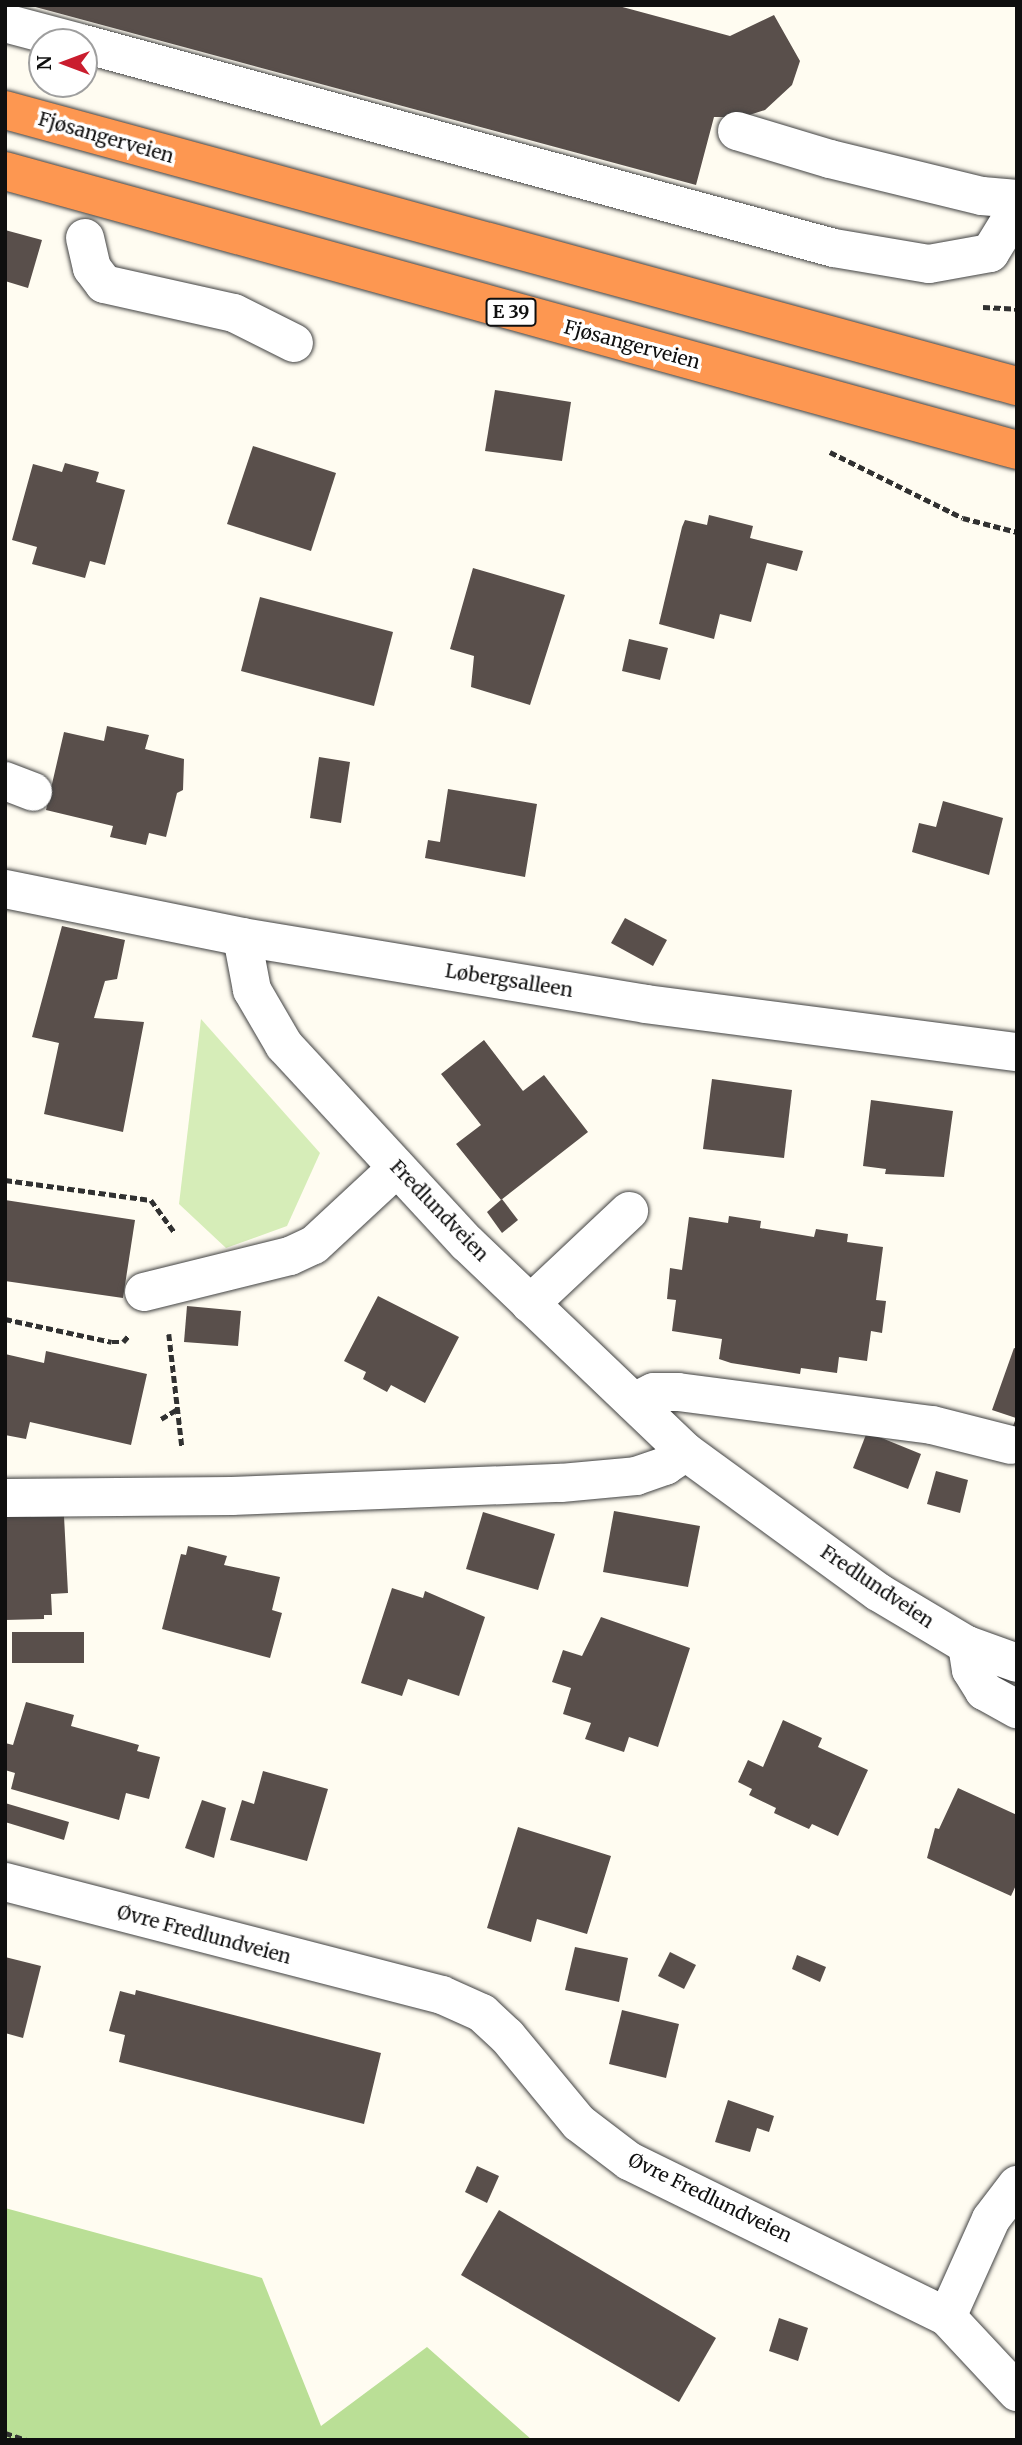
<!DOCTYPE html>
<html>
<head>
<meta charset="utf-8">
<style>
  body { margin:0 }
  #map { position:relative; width:1022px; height:2445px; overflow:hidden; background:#fffcf1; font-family:Merriweather,serif }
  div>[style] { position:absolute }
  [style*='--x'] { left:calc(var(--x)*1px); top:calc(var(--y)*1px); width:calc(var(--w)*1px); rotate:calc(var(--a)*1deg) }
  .green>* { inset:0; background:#d6edb8 }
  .forest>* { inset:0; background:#badf96 }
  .building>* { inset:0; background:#594f4b }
  .path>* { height:4.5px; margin-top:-2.25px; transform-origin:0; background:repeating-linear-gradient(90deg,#313131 0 7px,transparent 0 10.5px) }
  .roads { filter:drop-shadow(0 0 2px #424242) drop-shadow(0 0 2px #424242) }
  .minor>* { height:38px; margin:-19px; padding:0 19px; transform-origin:19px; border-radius:19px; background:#fff }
  .highway>* { height:38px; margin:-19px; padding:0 19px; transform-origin:19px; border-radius:19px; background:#fd9751 }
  span { translate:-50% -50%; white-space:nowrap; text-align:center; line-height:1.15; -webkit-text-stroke:7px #fff; paint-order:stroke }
  .shield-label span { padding:2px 5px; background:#fff; border:2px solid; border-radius:5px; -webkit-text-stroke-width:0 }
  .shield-label { font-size:18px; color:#0f0f0f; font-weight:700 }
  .street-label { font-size:19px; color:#0f0f0f }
  .frame { position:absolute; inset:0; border:7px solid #0f0f0f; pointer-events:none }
  .north { position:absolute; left:28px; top:28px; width:70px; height:70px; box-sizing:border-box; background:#fff; border:2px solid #9f9f9f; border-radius:50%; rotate:270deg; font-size:19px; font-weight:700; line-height:28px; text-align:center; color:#0f0f0f }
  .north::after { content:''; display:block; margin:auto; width:24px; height:32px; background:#ca1d2e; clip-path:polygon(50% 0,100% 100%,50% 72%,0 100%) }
</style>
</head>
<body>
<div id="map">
  <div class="green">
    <div style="clip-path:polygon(201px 1019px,320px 1153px,287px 1226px,226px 1248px,179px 1204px)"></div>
  </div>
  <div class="forest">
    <div style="clip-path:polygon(5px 2208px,262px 2278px,321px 2426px,427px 2347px,532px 2440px,5px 2440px)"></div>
  </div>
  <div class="building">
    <div style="clip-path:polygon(28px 5px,615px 5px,730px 36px,774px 15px,800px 61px,792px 85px,765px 110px,743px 117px,714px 117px,696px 185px)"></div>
    <div style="clip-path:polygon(5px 230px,42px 240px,28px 288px,5px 281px)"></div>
    <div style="clip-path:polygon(495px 390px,571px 402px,562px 461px,485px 451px)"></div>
    <div style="clip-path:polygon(253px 446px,336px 473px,311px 551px,227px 524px)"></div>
    <div style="clip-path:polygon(65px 463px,99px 472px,96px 482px,125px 490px,105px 565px,90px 561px,85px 578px,32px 564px,37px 547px,12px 540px,33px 464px,62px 472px)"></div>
    <div style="clip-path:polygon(709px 515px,753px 526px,750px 538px,803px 551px,797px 571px,767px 563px,751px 622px,720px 614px,714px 639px,659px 624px,682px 527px,685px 520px,707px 525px)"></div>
    <div style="clip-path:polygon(473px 568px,565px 595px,530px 705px,471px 687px,474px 656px,450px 649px)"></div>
    <div style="clip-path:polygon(260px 597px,393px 632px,374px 706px,241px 671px)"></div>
    <div style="clip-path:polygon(629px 639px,668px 648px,660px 680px,622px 671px)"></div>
    <div style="clip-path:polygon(107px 726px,149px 735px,145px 749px,184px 759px,183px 790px,177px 793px,166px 837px,149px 833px,146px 845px,110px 837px,113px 826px,46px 810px,64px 732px,104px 741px)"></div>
    <div style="clip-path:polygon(319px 757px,350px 762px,341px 823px,310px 818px)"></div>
    <div style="clip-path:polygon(448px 789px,537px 804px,525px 877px,425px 858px,428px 840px,440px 842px)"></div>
    <div style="clip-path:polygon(943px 801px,1003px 818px,989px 875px,912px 852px,919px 823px,936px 827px)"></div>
    <div style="clip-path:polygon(625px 918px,667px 940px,653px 966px,611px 943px)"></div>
    <div style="clip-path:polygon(62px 926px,125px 940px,117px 979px,105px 981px,94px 1018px,144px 1022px,123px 1132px,44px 1114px,59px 1043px,32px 1037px)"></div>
    <div style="clip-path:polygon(484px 1040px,523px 1091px,544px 1075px,588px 1132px,501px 1200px,456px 1144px,481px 1125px,441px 1074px)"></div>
    <div style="clip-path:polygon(712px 1079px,792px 1090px,784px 1158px,703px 1149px)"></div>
    <div style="clip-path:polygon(871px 1100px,953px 1111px,944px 1177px,885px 1174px,886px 1169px,863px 1166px)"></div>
    <div style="clip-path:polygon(502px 1199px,518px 1220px,502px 1233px,487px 1212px)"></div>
    <div style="clip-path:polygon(5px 1200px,135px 1220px,123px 1298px,5px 1281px)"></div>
    <div style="clip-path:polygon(729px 1216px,761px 1221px,760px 1228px,814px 1237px,816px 1229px,848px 1234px,847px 1242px,883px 1247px,876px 1300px,886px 1301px,882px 1333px,871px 1331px,867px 1361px,839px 1357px,837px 1373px,801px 1368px,800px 1374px,731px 1363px,719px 1359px,722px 1339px,672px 1331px,676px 1300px,667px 1299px,670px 1268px,682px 1270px,689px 1217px,728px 1223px)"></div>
    <div style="clip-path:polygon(378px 1296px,459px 1337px,425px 1403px,391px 1385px,387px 1392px,363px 1379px,366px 1372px,344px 1361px)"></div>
    <div style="clip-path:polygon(187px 1306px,241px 1311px,238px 1346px,184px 1342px)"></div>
    <div style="clip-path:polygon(1014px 1348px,1017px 1349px,1017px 1431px,1012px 1429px,1016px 1418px,992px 1410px)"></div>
    <div style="clip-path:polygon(46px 1351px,147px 1374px,131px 1445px,30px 1422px,26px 1439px,5px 1435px,5px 1354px,44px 1363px)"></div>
    <div style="clip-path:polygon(867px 1432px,921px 1454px,908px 1489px,853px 1468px)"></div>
    <div style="clip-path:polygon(936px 1471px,968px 1480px,960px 1513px,927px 1504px)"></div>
    <div style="clip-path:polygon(31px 1510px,31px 1517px,64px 1516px,68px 1593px,51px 1594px,52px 1615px,44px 1615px,44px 1619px,5px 1620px,5px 1511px)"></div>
    <div style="clip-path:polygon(614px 1511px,700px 1526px,688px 1587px,603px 1572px)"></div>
    <div style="clip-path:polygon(483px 1512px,555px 1534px,538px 1590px,466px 1569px)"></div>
    <div style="clip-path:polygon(188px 1546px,227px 1556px,224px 1565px,280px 1577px,272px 1610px,282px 1613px,270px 1658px,162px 1629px,181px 1554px,186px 1555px)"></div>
    <div style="clip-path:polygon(392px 1588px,423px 1598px,425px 1591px,485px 1617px,459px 1696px,408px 1679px,402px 1696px,361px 1683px)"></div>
    <div style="clip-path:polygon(601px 1617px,690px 1648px,658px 1747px,629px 1737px,624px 1752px,585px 1739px,591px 1723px,563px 1714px,571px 1688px,552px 1682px,563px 1650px,582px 1656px)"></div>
    <div style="clip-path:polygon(12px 1632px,84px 1632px,84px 1663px,12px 1663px)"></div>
    <div style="clip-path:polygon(26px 1702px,74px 1715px,71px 1726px,139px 1745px,137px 1751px,160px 1757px,149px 1799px,126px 1793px,119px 1820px,11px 1789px,15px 1773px,5px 1770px,5px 1743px,13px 1745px)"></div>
    <div style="clip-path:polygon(783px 1720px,822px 1738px,818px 1747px,868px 1770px,838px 1836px,812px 1824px,809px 1829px,774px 1813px,776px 1808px,749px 1795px,752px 1789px,738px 1782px,748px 1760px,763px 1767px)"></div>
    <div style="clip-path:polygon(263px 1771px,328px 1789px,307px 1861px,230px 1840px,242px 1800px,254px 1804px)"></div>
    <div style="clip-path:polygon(958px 1788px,1017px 1815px,1017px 1883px,1011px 1896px,927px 1858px,935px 1828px,939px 1829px)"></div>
    <div style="clip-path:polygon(202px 1800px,226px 1808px,214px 1858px,185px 1848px)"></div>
    <div style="clip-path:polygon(5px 1803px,69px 1822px,64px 1840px,5px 1822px)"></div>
    <div style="clip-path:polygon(518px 1827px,611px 1856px,587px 1934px,537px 1919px,531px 1942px,487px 1928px)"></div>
    <div style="clip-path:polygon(575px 1947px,628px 1958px,619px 2002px,565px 1990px)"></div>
    <div style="clip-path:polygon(670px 1952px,696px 1965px,684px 1989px,658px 1976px)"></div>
    <div style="clip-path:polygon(797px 1955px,826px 1967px,820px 1982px,792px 1969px)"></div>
    <div style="clip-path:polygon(5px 1957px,41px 1966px,23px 2038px,5px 2033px)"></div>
    <div style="clip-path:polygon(136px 1990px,381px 2053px,364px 2124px,119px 2062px,125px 2035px,109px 2031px,120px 1991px,135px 1995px)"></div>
    <div style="clip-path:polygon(622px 2010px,679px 2024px,666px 2078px,609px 2064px)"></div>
    <div style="clip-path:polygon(728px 2100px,774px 2116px,769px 2132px,757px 2128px,750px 2152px,715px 2142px)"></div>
    <div style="clip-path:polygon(477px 2166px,499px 2176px,487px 2203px,465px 2192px)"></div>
    <div style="clip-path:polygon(499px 2210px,716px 2338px,679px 2402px,461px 2275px)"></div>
    <div style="clip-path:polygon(779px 2318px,808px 2328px,798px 2361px,769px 2351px)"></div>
  </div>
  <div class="path">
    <div style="--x:983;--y:307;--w:34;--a:3"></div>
    <div style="--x:830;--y:452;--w:148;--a:26.4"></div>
    <div style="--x:963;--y:518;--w:56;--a:14.5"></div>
    <div style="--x:5;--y:1180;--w:147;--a:7.8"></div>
    <div style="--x:151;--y:1200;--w:41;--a:54"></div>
    <div style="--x:5;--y:1319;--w:109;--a:12.1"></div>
    <div style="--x:112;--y:1342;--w:11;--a:0"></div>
    <div style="--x:123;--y:1342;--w:8;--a:-50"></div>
    <div style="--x:169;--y:1334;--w:114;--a:83.4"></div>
    <div style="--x:161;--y:1419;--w:21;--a:-31"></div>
    <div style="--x:5;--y:2433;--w:23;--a:18"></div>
  </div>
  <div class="roads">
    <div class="minor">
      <div style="--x:5;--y:23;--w:74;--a:14.8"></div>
      <div style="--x:84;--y:44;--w:777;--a:15.22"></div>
      <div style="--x:834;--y:248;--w:96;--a:9.6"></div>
      <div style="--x:929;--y:264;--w:62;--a:-10.2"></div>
      <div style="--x:990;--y:253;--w:52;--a:-58.5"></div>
      <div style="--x:737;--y:131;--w:97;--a:16.8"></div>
      <div style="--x:830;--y:159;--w:156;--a:13.7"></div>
      <div style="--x:982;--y:196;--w:35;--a:5"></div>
      <div style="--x:85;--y:238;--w:31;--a:77"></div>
      <div style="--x:92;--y:268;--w:20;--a:53"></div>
      <div style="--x:104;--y:284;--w:133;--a:12.6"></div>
      <div style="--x:234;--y:313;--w:67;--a:26.6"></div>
      <div style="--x:5;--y:781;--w:30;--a:21"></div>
      <div style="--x:5;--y:889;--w:242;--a:11.4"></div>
      <div style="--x:242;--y:937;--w:410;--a:9.4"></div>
      <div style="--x:646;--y:1004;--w:374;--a:7.4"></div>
      <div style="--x:242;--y:937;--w:54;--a:79.3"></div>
      <div style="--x:252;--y:990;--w:64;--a:59.8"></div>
      <div style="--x:284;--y:1045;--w:270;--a:47.3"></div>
      <div style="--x:467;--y:1243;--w:303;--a:43.7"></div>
      <div style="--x:686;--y:1452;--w:238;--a:36.1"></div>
      <div style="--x:878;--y:1592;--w:104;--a:30.8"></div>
      <div style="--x:967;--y:1645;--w:53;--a:19.8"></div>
      <div style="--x:144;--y:1292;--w:150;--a:-13.9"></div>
      <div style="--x:290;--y:1256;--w:26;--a:-25"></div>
      <div style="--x:314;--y:1245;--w:113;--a:-42.9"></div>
      <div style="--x:530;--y:1304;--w:136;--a:-43.2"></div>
      <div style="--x:634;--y:1402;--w:22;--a:-27"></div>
      <div style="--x:654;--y:1392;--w:24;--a:0"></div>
      <div style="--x:678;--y:1392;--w:256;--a:7.4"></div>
      <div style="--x:932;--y:1425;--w:81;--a:14.2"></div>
      <div style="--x:5;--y:1498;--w:227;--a:-0.5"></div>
      <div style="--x:232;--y:1496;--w:329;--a:-2.3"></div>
      <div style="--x:561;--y:1483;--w:75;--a:-5.3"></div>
      <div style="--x:636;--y:1476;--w:31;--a:-19"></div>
      <div style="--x:665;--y:1466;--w:25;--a:-34"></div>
      <div style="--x:967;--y:1645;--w:25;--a:81"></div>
      <div style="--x:971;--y:1670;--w:25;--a:58"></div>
      <div style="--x:984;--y:1691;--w:38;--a:29"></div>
      <div style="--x:5;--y:1882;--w:451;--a:14.5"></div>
      <div style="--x:442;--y:1995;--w:44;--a:24.2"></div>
      <div style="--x:482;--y:2013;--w:34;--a:43"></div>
      <div style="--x:507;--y:2036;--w:113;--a:50.4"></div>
      <div style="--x:579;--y:2123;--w:63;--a:37.2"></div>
      <div style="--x:629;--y:2161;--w:354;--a:26.1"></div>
      <div style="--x:947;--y:2317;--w:103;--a:47"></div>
      <div style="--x:947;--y:2317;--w:107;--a:-65.8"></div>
      <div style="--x:991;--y:2219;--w:43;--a:-52.6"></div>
    </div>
    <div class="highway">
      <div style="--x:5;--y:110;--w:1049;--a:15.26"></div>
      <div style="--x:5;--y:171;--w:1050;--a:15.41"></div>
    </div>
  </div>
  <div class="shield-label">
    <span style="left:511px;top:312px">E 39</span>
  </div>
  <div class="street-label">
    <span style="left:106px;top:138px;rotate:16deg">Fjøsangerveien</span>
    <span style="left:632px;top:345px;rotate:15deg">Fjøsangerveien</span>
    <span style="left:509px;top:981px;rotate:9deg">Løbergsalleen</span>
    <span style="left:439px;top:1211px;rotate:46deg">Fredlundveien</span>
    <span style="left:877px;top:1587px;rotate:34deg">Fredlundveien</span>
    <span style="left:204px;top:1935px;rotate:15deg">Øvre Fredlundveien</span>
    <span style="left:710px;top:2198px;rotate:26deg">Øvre Fredlundveien</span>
  </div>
  <div class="frame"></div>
  <div class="north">N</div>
</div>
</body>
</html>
